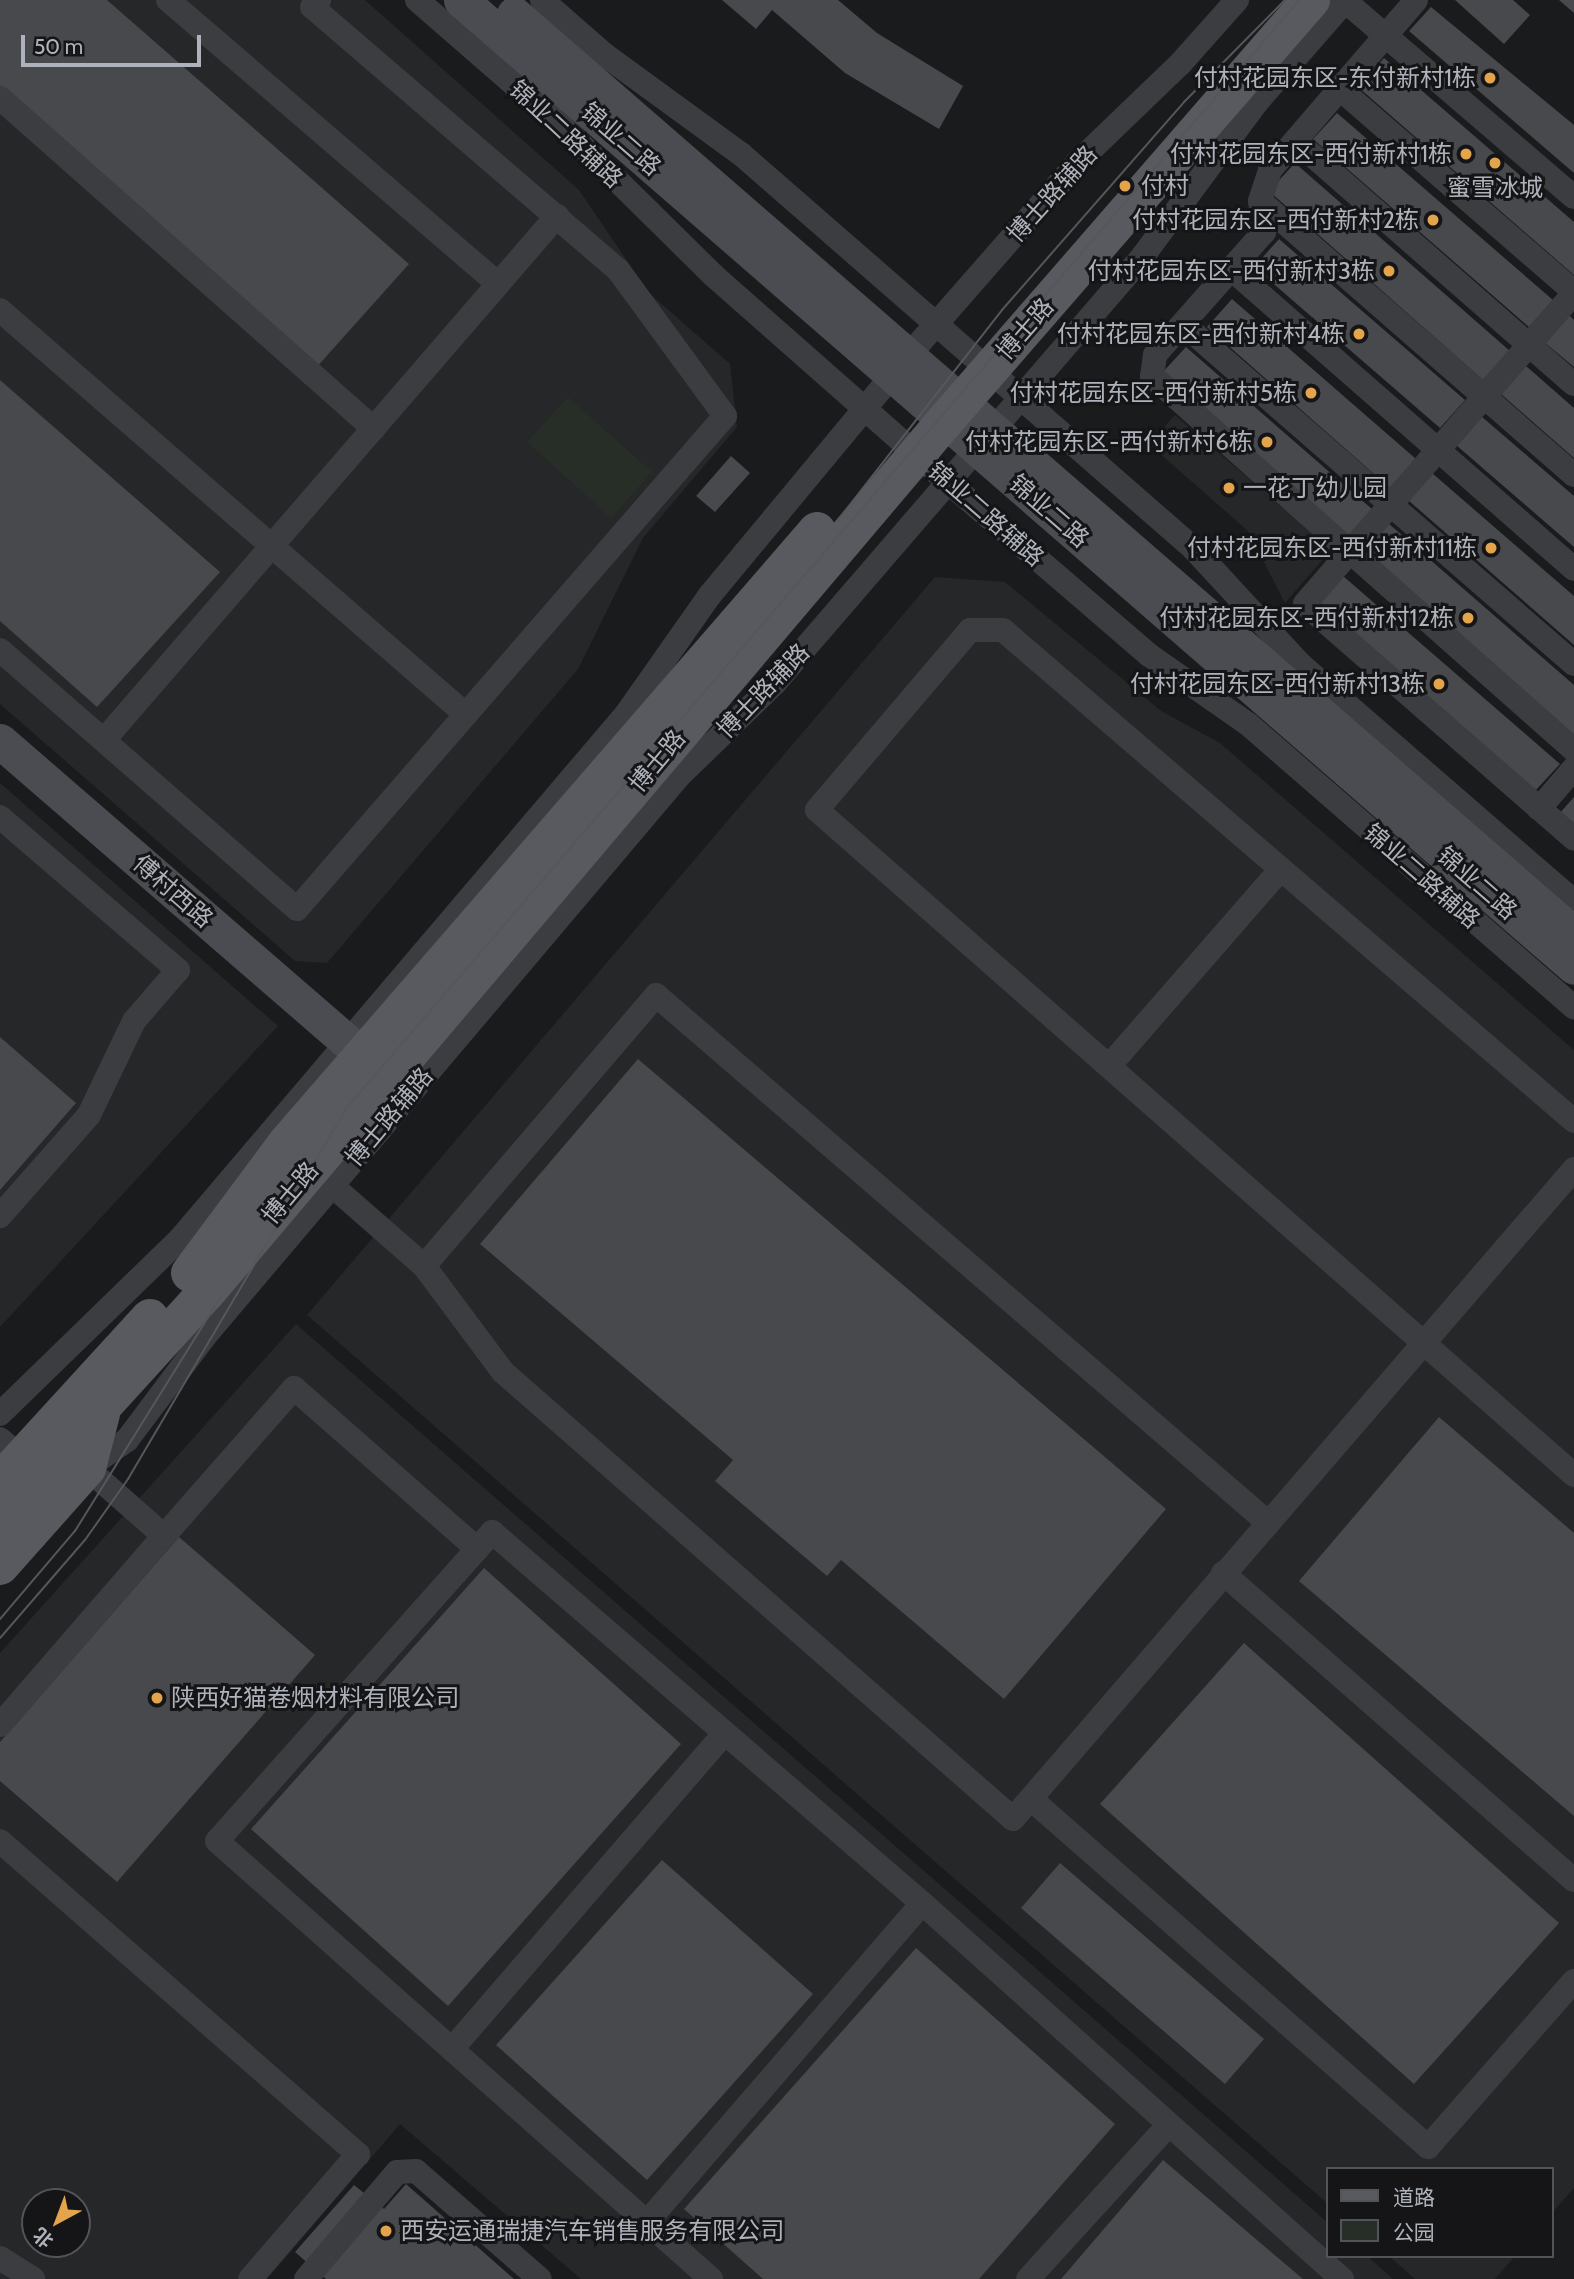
<!DOCTYPE html>
<html>
<head>
<meta charset="utf-8">
<style>
  body { margin:0 }
  #map { position:relative; width:1574px; height:2279px; overflow:hidden; background:#1a1b1c; font-family:Cabin,"Noto Sans SC",sans-serif }
  div>[style] { position:absolute }
  [style*='--x'] { left:calc(var(--x)*1px); top:calc(var(--y)*1px); width:calc(var(--w)*1px); rotate:calc(var(--a)*1deg) }
  .built>* { inset:0; background:#262729 }
  .green>* { inset:0; background:#272e27 }
  .building>* { inset:0; background:#47494c }
  .street>* { height:24px; margin:-12px; padding:0 12px; transform-origin:12px; border-radius:12px; background:#3c3d41 }
  .secondary>* { height:35px; margin:-17.5px; padding:0 17.5px; transform-origin:17.5px; border-radius:17.5px; background:#4a4c51 }
  .primary>* { height:38px; margin:-19px; padding:0 19px; transform-origin:19px; border-radius:19px; background:#585a60 }
  .tram>* { height:2px; margin:-1px; padding:0 1px; transform-origin:1px; border-radius:1px; background:#55575c }
  .dots>* { width:19px; height:19px; translate:-50% -50%; box-sizing:border-box; border:4px solid #151517; border-radius:50% }
  span { translate:-50% -50%; white-space:nowrap; text-align:center; line-height:1.15; -webkit-text-stroke:6px #151517; paint-order:stroke }
  .poi-label { font-size:24px; color:#aeb3bb }
  .right { translate:-100% -50%; text-align:right }
  .left { translate:0 -50%; text-align:left }
  .street-label { font-size:24px; color:#aeb3bb }
  .legend { position:absolute; left:1326px; top:2167px; width:228px; height:91px; box-sizing:border-box; background:#151517; border:2px solid #525459; margin:0; padding:9px 12px; list-style:none; font-size:21px; color:#aeb3bb }
  .legend li { display:flex; align-items:center; gap:14px; height:35px }
  .legend b { width:35px; border:2px solid #525459 }
  .north { position:absolute; left:21px; top:2188px; width:70px; height:70px; box-sizing:border-box; background:#151517; border:2px solid #525459; border-radius:50%; rotate:221deg; font-size:19px; font-weight:700; line-height:28px; text-align:center; color:#aeb3bb }
  .north::after { content:''; display:block; margin:auto; width:24px; height:32px; background:#e4a44b; clip-path:polygon(50% 0,100% 100%,50% 72%,0 100%) }
  .scale { position:absolute; left:21px; top:35px; width:180px; height:32px; box-sizing:border-box; border:4px solid #aeb3bb; border-top:0; padding-left:9px; font-size:21px; line-height:24px; white-space:nowrap; color:#aeb3bb; -webkit-text-stroke:5px #151517; paint-order:stroke }
</style>
</head>
<body>
<div id="map">
  <div class="built">
    <div style="clip-path:polygon(0 0,365px 0,579px 190px,649px 293px,730px 364px,737px 427px,643px 538px,578px 669px,327px 963px,295px 961px,0 704px)"></div>
    <div style="clip-path:polygon(1175px 415px,1331px 550px,1285px 603px,1248px 531px,1149px 444px)"></div>
    <div style="clip-path:polygon(935px 577px,1005px 582px,1161px 711px,1220px 743px,1574px 1050px,1574px 2188px,1551px 2214px,1551px 2169px,1327px 2169px,1327px 2203px,307px 1315px)"></div>
    <div style="clip-path:polygon(0 783px,278px 1026px,0 1327px)"></div>
    <div style="clip-path:polygon(evenodd,296px 1324px,1327px 2222px,1327px 2256px,1367px 2256px,1393px 2279px,581px 2279px,400px 2124px,267px 2279px,0 2279px,0 1653px,296px 1324px,35px 2202px,77px 2202px,77px 2244px,35px 2244px,35px 2202px)"></div>
    <div style="clip-path:polygon(1389px 2256px,1515px 2256px,1495px 2279px,1415px 2279px)"></div>
  </div>
  <div class="green">
    <div style="clip-path:polygon(568px 397px,652px 472px,611px 518px,527px 442px)"></div>
  </div>
  <div class="building">
    <div style="clip-path:polygon(0 0,107px 0,409px 264px,315px 369px,0 90px)"></div>
    <div style="clip-path:polygon(722px 0,838px 0,877px 33px,963px 86px,939px 129px,845px 73px,772px 10px,756px 29px)"></div>
    <div style="clip-path:polygon(1455px 0,1513px 0,1530px 15px,1504px 44px)"></div>
    <div style="clip-path:polygon(1559px 0,1574px 0,1574px 13px)"></div>
    <div style="clip-path:polygon(1431px 7px,1574px 125px,1574px 173px,1409px 31px)"></div>
    <div style="clip-path:polygon(1384px 58px,1574px 222px,1574px 275px,1358px 87px)"></div>
    <div style="clip-path:polygon(1337px 113px,1553px 300px,1529px 327px,1313px 139px)"></div>
    <div style="clip-path:polygon(1295px 163px,1510px 351px,1483px 380px,1269px 191px)"></div>
    <div style="clip-path:polygon(1279px 239px,1465px 400px,1440px 428px,1254px 267px)"></div>
    <div style="clip-path:polygon(1232px 299px,1416px 459px,1390px 488px,1207px 327px)"></div>
    <div style="clip-path:polygon(1569px 315px,1574px 320px,1574px 367px,1544px 342px)"></div>
    <div style="clip-path:polygon(1186px 347px,1373px 510px,1348px 538px,1161px 374px)"></div>
    <div style="clip-path:polygon(1526px 366px,1574px 408px,1574px 458px,1501px 394px)"></div>
    <div style="clip-path:polygon(0 380px,220px 572px,97px 707px,0 621px)"></div>
    <div style="clip-path:polygon(1481px 416px,1574px 496px,1574px 547px,1456px 445px)"></div>
    <div style="clip-path:polygon(731px 456px,750px 473px,715px 512px,696px 496px)"></div>
    <div style="clip-path:polygon(1432px 473px,1574px 596px,1574px 645px,1408px 500px)"></div>
    <div style="clip-path:polygon(1388px 523px,1574px 685px,1574px 736px,1363px 552px)"></div>
    <div style="clip-path:polygon(1343px 576px,1560px 764px,1534px 792px,1318px 603px)"></div>
    <div style="clip-path:polygon(1574px 797px,1574px 827px,1559px 814px)"></div>
    <div style="clip-path:polygon(0 1037px,76px 1103px,0 1190px)"></div>
    <div style="clip-path:polygon(638px 1059px,1166px 1509px,1004px 1699px,841px 1560px,827px 1576px,715px 1481px,733px 1460px,480px 1244px)"></div>
    <div style="clip-path:polygon(1439px 1417px,1574px 1533px,1574px 1816px,1299px 1581px)"></div>
    <div style="clip-path:polygon(179px 1537px,315px 1655px,117px 1882px,0 1781px,0 1742px)"></div>
    <div style="clip-path:polygon(484px 1568px,681px 1744px,448px 2006px,251px 1829px)"></div>
    <div style="clip-path:polygon(1244px 1643px,1559px 1923px,1414px 2084px,1100px 1804px)"></div>
    <div style="clip-path:polygon(662px 1860px,813px 1994px,647px 2180px,496px 2045px)"></div>
    <div style="clip-path:polygon(1060px 1863px,1264px 2039px,1225px 2084px,1021px 1908px)"></div>
    <div style="clip-path:polygon(916px 1948px,1115px 2124px,979px 2279px,763px 2279px,684px 2209px)"></div>
    <div style="clip-path:polygon(1163px 2160px,1303px 2279px,1061px 2279px)"></div>
    <div style="clip-path:polygon(406px 2184px,514px 2279px,326px 2279px,295px 2252px,354px 2185px,384px 2209px)"></div>
  </div>
  <div class="street">
    <div style="--x:168;--y:0;--w:435;--a:40.7"></div>
    <div style="--x:417;--y:0;--w:192;--a:41"></div>
    <div style="--x:562;--y:126;--w:212;--a:44.6"></div>
    <div style="--x:713;--y:275;--w:313;--a:41.4"></div>
    <div style="--x:948;--y:482;--w:265;--a:40.7"></div>
    <div style="--x:1149;--y:655;--w:121;--a:34.9"></div>
    <div style="--x:1248;--y:724;--w:432;--a:41"></div>
    <div style="--x:542;--y:0;--w:84;--a:41.1"></div>
    <div style="--x:605;--y:55;--w:168;--a:36.1"></div>
    <div style="--x:741;--y:154;--w:600;--a:41.08"></div>
    <div style="--x:1193;--y:548;--w:158;--a:47.3"></div>
    <div style="--x:1300;--y:664;--w:362;--a:40.9"></div>
    <div style="--x:1345;--y:1;--w:301;--a:40.6"></div>
    <div style="--x:1340;--y:89;--w:310;--a:40.9"></div>
    <div style="--x:0;--y:98;--w:499;--a:41.5"></div>
    <div style="--x:1296;--y:141;--w:369;--a:41.2"></div>
    <div style="--x:1260;--y:201;--w:417;--a:41.1"></div>
    <div style="--x:1231;--y:269;--w:50;--a:-48.3"></div>
    <div style="--x:1264;--y:232;--w:31;--a:-97"></div>
    <div style="--x:1260;--y:201;--w:33;--a:-72"></div>
    <div style="--x:1270;--y:170;--w:224;--a:-49.3"></div>
    <div style="--x:1574;--y:293;--w:411;--a:130.9"></div>
    <div style="--x:1305;--y:604;--w:357;--a:41.1"></div>
    <div style="--x:0;--y:310;--w:615;--a:40.98"></div>
    <div style="--x:1183;--y:324;--w:518;--a:41.01"></div>
    <div style="--x:1574;--y:569;--w:456;--a:-138.8"></div>
    <div style="--x:1231;--y:269;--w:115;--a:131.5"></div>
    <div style="--x:1155;--y:355;--w:21;--a:98"></div>
    <div style="--x:1152;--y:376;--w:564;--a:41.55"></div>
    <div style="--x:0;--y:650;--w:394;--a:41.1"></div>
    <div style="--x:297;--y:909;--w:653;--a:-49.04"></div>
    <div style="--x:725;--y:416;--w:181;--a:-126.2"></div>
    <div style="--x:618;--y:270;--w:403;--a:-139.3"></div>
    <div style="--x:312;--y:7;--w:10;--a:-45"></div>
    <div style="--x:104;--y:740;--w:693;--a:-49.16"></div>
    <div style="--x:1539;--y:809;--w:54;--a:-49.5"></div>
    <div style="--x:0;--y:817;--w:235;--a:40.7"></div>
    <div style="--x:178;--y:970;--w:67;--a:130.8"></div>
    <div style="--x:134;--y:1021;--w:104;--a:115.6"></div>
    <div style="--x:89;--y:1115;--w:135;--a:131.4"></div>
    <div style="--x:1110;--y:1065;--w:260;--a:-48.9"></div>
    <div style="--x:1574;--y:1121;--w:753;--a:-139.31"></div>
    <div style="--x:1003;--y:630;--w:33;--a:180"></div>
    <div style="--x:970;--y:630;--w:236;--a:130.4"></div>
    <div style="--x:817;--y:810;--w:1008;--a:41.3"></div>
    <div style="--x:320;--y:1175;--w:138;--a:41.2"></div>
    <div style="--x:424;--y:1266;--w:132;--a:53.3"></div>
    <div style="--x:503;--y:1372;--w:678;--a:41.23"></div>
    <div style="--x:1013;--y:1819;--w:859;--a:-49.2"></div>
    <div style="--x:424;--y:1266;--w:357;--a:-49.4"></div>
    <div style="--x:656;--y:995;--w:805;--a:40.77"></div>
    <div style="--x:0;--y:1414;--w:251;--a:-44.2"></div>
    <div style="--x:180;--y:1239;--w:690;--a:-49.64"></div>
    <div style="--x:627;--y:713;--w:144;--a:-54.9"></div>
    <div style="--x:710;--y:595;--w:312;--a:-50.3"></div>
    <div style="--x:909;--y:355;--w:255;--a:-48.8"></div>
    <div style="--x:1077;--y:163;--w:143;--a:-43.9"></div>
    <div style="--x:1180;--y:64;--w:86;--a:-48.3"></div>
    <div style="--x:0;--y:1439;--w:11;--a:41"></div>
    <div style="--x:164;--y:1536;--w:197;--a:-48.7"></div>
    <div style="--x:294;--y:1388;--w:244;--a:41.3"></div>
    <div style="--x:1223;--y:1573;--w:466;--a:41.2"></div>
    <div style="--x:0;--y:1725;--w:250;--a:-49.1"></div>
    <div style="--x:164;--y:1536;--w:103;--a:-138.6"></div>
    <div style="--x:87;--y:1468;--w:49;--a:-35"></div>
    <div style="--x:127;--y:1440;--w:130;--a:-53.1"></div>
    <div style="--x:205;--y:1336;--w:734;--a:-49.75"></div>
    <div style="--x:679;--y:776;--w:134;--a:-44.1"></div>
    <div style="--x:775;--y:683;--w:564;--a:-49.24"></div>
    <div style="--x:1143;--y:256;--w:192;--a:-53.5"></div>
    <div style="--x:1257;--y:102;--w:135;--a:-48.9"></div>
    <div style="--x:1031;--y:1799;--w:528;--a:41.24"></div>
    <div style="--x:1428;--y:2147;--w:221;--a:-48.7"></div>
    <div style="--x:0;--y:1841;--w:476;--a:41.2"></div>
    <div style="--x:358;--y:2154;--w:165;--a:130.8"></div>
    <div style="--x:452;--y:2049;--w:416;--a:-49.2"></div>
    <div style="--x:647;--y:2222;--w:421;--a:-49.2"></div>
    <div style="--x:0;--y:2258;--w:39;--a:32"></div>
    <div style="--x:306;--y:2279;--w:140;--a:-49.6"></div>
    <div style="--x:397;--y:2172;--w:19;--a:-3"></div>
    <div style="--x:416;--y:2171;--w:164;--a:41.1"></div>
    <div style="--x:711;--y:2279;--w:660;--a:-138.44"></div>
    <div style="--x:217;--y:1841;--w:414;--a:-48.3"></div>
    <div style="--x:492;--y:1532;--w:568;--a:40.79"></div>
    <div style="--x:922;--y:1903;--w:564;--a:41.84"></div>
    <div style="--x:1028;--y:2279;--w:206;--a:-47.6"></div>
  </div>
  <div class="secondary">
    <div style="--x:461;--y:0;--w:1474;--a:40.98"></div>
    <div style="--x:514;--y:14;--w:1404;--a:40.96"></div>
    <div style="--x:0;--y:741;--w:459;--a:40.9"></div>
  </div>
  <div class="primary">
    <div style="--x:190;--y:1273;--w:161;--a:-53.3"></div>
    <div style="--x:286;--y:1144;--w:811;--a:-49.1"></div>
    <div style="--x:6;--y:1475;--w:213;--a:-47.5"></div>
    <div style="--x:0;--y:1519;--w:306;--a:-47.7"></div>
    <div style="--x:206;--y:1293;--w:1143;--a:-49.72"></div>
    <div style="--x:945;--y:421;--w:558;--a:-49"></div>
    <div style="--x:0;--y:1566;--w:131;--a:-48.4"></div>
    <div style="--x:87;--y:1468;--w:56;--a:-75.5"></div>
  </div>
  <div class="tram">
    <div style="--x:838;--y:520;--w:266;--a:-52"></div>
    <div style="--x:1002;--y:310;--w:276;--a:-48.8"></div>
    <div style="--x:1184;--y:102;--w:144;--a:-45.3"></div>
    <div style="--x:0;--y:1619;--w:116;--a:-49.6"></div>
    <div style="--x:75;--y:1531;--w:277;--a:-58.1"></div>
    <div style="--x:0;--y:1638;--w:130;--a:-49.1"></div>
    <div style="--x:85;--y:1540;--w:75;--a:-54.8"></div>
    <div style="--x:128;--y:1479;--w:428;--a:-59.5"></div>
    <div style="--x:345;--y:1110;--w:1464;--a:-49.32"></div>
  </div>
  <div class="dots">
    <div style="left:1490px;top:78px;background:#e4a44b"></div>
    <div style="left:1466px;top:154px;background:#e4a44b"></div>
    <div style="left:1495px;top:163px;background:#e4a44b"></div>
    <div style="left:1125px;top:186px;background:#e4a44b"></div>
    <div style="left:1433px;top:220px;background:#e4a44b"></div>
    <div style="left:1389px;top:271px;background:#e4a44b"></div>
    <div style="left:1359px;top:334px;background:#e4a44b"></div>
    <div style="left:1311px;top:393px;background:#e4a44b"></div>
    <div style="left:1267px;top:442px;background:#e4a44b"></div>
    <div style="left:1229px;top:488px;background:#e4a44b"></div>
    <div style="left:1491px;top:548px;background:#e4a44b"></div>
    <div style="left:1468px;top:618px;background:#e4a44b"></div>
    <div style="left:1439px;top:684px;background:#e4a44b"></div>
    <div style="left:157px;top:1698px;background:#e4a44b"></div>
    <div style="left:386px;top:2231px;background:#e4a44b"></div>
  </div>
  <div class="poi-label">
    <span class="right" style="left:1476px;top:78px">付村花园东区-东付新村1栋</span>
    <span class="right" style="left:1452px;top:154px">付村花园东区-西付新村1栋</span>
    <span class="left" style="left:1141px;top:186px">付村</span>
    <span style="left:1495px;top:188px">蜜雪冰城</span>
    <span class="right" style="left:1419px;top:220px">付村花园东区-西付新村2栋</span>
    <span class="right" style="left:1375px;top:271px">付村花园东区-西付新村3栋</span>
    <span class="right" style="left:1345px;top:334px">付村花园东区-西付新村4栋</span>
    <span class="right" style="left:1297px;top:393px">付村花园东区-西付新村5栋</span>
    <span class="right" style="left:1253px;top:442px">付村花园东区-西付新村6栋</span>
    <span class="left" style="left:1243px;top:488px">一花丁幼儿园</span>
    <span class="right" style="left:1477px;top:548px">付村花园东区-西付新村11栋</span>
    <span class="right" style="left:1454px;top:618px">付村花园东区-西付新村12栋</span>
    <span class="right" style="left:1425px;top:684px">付村花园东区-西付新村13栋</span>
    <span class="left" style="left:171px;top:1698px">陕西好猫卷烟材料有限公司</span>
    <span class="left" style="left:400px;top:2231px">西安运通瑞捷汽车销售服务有限公司</span>
  </div>
  <div class="street-label">
    <span style="left:566px;top:134px;rotate:43deg">锦业二路辅路</span>
    <span style="left:621px;top:139px;rotate:41deg">锦业二路</span>
    <span style="left:1052px;top:194px;rotate:-48deg">博士路辅路</span>
    <span style="left:1025px;top:329px;rotate:-49deg">博士路</span>
    <span style="left:1049px;top:511px;rotate:41deg">锦业二路</span>
    <span style="left:986px;top:514px;rotate:41deg">锦业二路辅路</span>
    <span style="left:763px;top:691px;rotate:-46deg">博士路辅路</span>
    <span style="left:657px;top:761px;rotate:-50deg">博士路</span>
    <span style="left:1422px;top:876px;rotate:41deg">锦业二路辅路</span>
    <span style="left:1477px;top:883px;rotate:41deg">锦业二路</span>
    <span style="left:173px;top:891px;rotate:41deg">傅村西路</span>
    <span style="left:389px;top:1117px;rotate:-50deg">博士路辅路</span>
    <span style="left:290px;top:1193px;rotate:-50deg">博士路</span>
  </div>
  <ul class="legend">
  <li><b style="height:9px;background:#585a60"></b>道路</li>
  <li><b style="height:19px;background:#272e27"></b>公园</li>
  </ul>
  <div class="north">北</div>
  <div class="scale">50 m</div>
</div>
</body>
</html>
